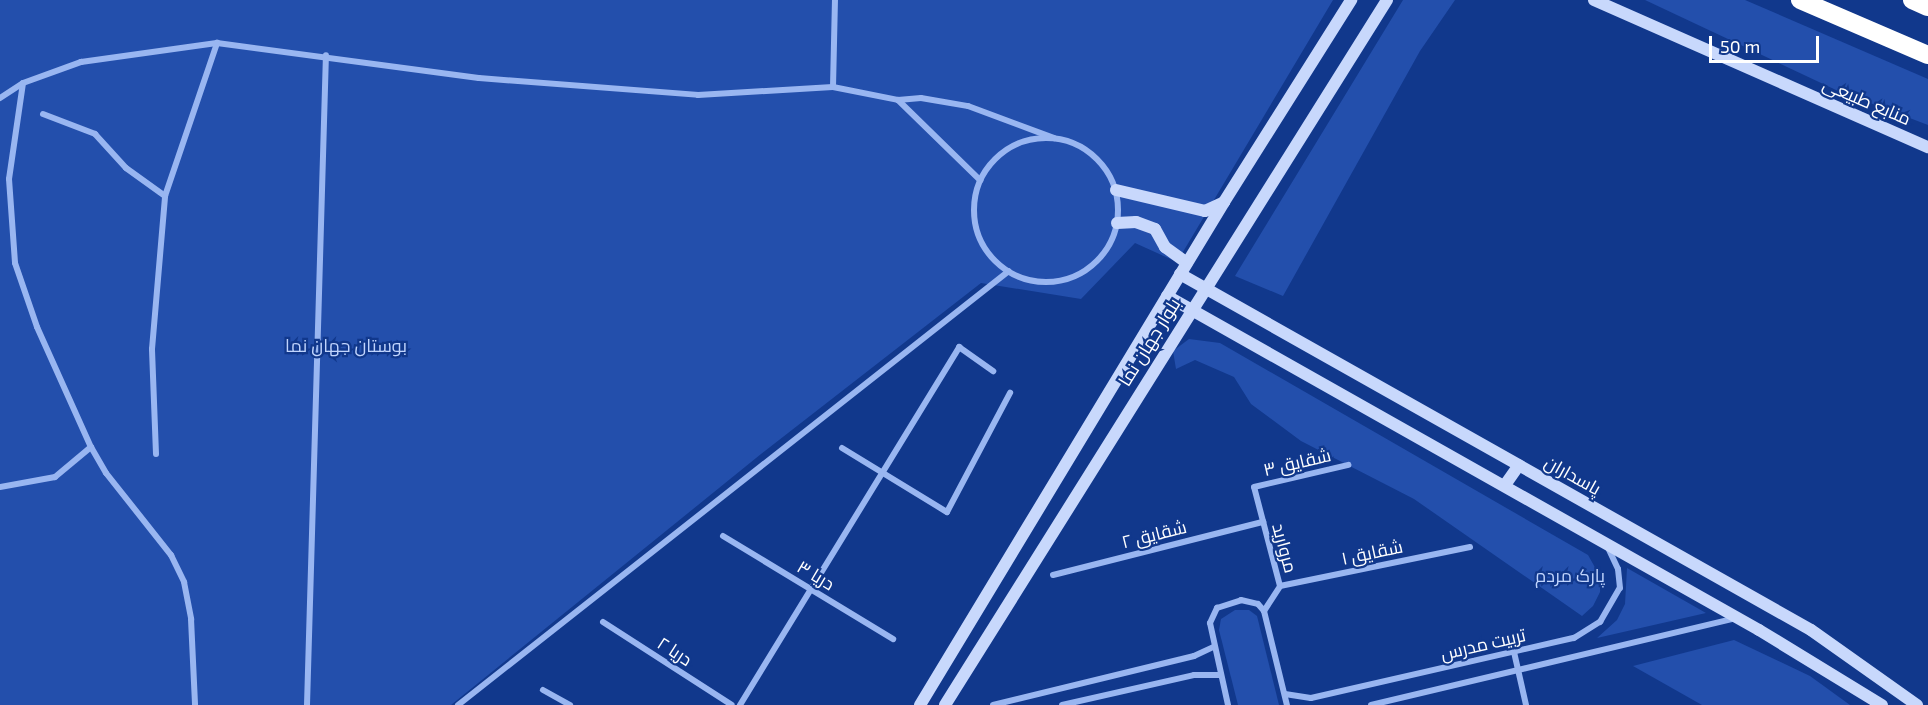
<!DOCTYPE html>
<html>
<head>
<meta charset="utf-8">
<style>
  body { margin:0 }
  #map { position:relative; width:1928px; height:705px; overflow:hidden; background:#11388c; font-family:"Exo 2",Cairo,sans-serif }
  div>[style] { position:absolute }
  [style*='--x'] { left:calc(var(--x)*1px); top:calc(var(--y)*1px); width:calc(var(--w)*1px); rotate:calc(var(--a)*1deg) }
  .green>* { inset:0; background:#234fac }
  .street>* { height:6px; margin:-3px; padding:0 3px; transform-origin:3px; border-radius:3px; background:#99b6f1 }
  .street>.ring { margin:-3px; padding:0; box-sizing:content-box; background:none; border:6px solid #99b6f1; border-radius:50% }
  .secondary>* { height:12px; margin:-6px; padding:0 6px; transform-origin:6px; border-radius:6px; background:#c8d8fc }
  .highway>* { height:18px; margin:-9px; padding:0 9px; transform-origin:9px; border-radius:9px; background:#fff }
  span { translate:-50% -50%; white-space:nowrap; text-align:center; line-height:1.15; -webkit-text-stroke:4.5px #11388c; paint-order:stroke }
  .street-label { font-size:18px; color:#fff }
  .park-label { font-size:18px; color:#c0d4fd }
  .scale { position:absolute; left:1709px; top:36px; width:110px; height:27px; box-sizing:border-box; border:3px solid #fff; border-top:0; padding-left:8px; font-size:18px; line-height:21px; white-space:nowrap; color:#fff; -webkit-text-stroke:4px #11388c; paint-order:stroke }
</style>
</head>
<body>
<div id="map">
  <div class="green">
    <div style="clip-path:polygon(0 0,1333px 0,1177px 262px,1135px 243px,1081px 299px,981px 283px,761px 454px,451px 705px,0 705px)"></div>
    <div style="clip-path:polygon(1403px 0,1455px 0,1420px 51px,1283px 296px,1235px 276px)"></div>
    <div style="clip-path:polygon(1645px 0,1745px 0,1928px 79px,1928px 125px,1836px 90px)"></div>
    <div style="clip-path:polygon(1189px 339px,1220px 343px,1588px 555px,1601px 578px,1600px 592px,1593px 606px,1582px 616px,1414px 499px,1301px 441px,1251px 404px,1234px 377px,1195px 360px,1176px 369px,1173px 351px)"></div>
    <div style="clip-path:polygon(1627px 568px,1706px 613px,1597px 638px,1617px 620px,1625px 604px)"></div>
    <div style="clip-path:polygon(1235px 610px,1249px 610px,1257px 616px,1279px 705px,1238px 705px,1219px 630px,1221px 619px)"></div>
    <div style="clip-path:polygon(1734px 640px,1810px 676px,1850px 705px,1702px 705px,1633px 666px)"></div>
  </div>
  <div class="street">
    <div style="--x:23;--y:83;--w:97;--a:98.3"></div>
    <div style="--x:9;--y:179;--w:84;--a:85.9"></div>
    <div style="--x:15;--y:263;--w:68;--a:71"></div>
    <div style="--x:37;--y:327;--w:132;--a:65.8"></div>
    <div style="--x:91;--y:447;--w:30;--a:60"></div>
    <div style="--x:106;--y:473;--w:105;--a:51.6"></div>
    <div style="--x:171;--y:555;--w:30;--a:64"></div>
    <div style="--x:184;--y:582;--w:38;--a:79"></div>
    <div style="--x:191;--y:619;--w:86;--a:87.3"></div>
    <div style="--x:833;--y:87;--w:87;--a:-88.7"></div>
    <div style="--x:0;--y:98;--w:27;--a:-33"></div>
    <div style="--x:23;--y:83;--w:62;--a:-19.9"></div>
    <div style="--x:81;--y:62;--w:137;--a:-8"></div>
    <div style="--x:217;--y:43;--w:264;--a:7.6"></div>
    <div style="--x:479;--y:78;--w:220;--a:4.4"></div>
    <div style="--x:698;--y:95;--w:135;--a:-3.4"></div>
    <div style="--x:833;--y:87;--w:66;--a:11.3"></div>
    <div style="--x:898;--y:100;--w:23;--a:-5"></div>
    <div style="--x:921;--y:98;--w:48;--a:9.7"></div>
    <div style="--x:968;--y:106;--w:92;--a:20.4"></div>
    <div style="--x:898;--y:100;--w:115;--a:44.3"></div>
    <div style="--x:43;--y:114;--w:56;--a:21"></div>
    <div style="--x:95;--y:134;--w:46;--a:47.6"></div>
    <div style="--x:126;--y:168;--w:48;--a:35.7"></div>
    <div class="ring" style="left:974px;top:138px;width:138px;height:138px"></div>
    <div style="--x:842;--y:448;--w:123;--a:31.4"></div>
    <div style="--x:947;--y:512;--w:135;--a:-62.1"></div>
    <div style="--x:156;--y:454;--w:105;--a:-92.2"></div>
    <div style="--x:152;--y:349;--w:154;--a:-85.1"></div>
    <div style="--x:165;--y:196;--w:162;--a:-71.2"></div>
    <div style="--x:0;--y:487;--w:56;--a:-10.3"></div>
    <div style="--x:55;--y:477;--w:47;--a:-39.8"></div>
    <div style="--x:723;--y:536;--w:199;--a:31.2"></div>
    <div style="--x:1053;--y:575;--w:217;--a:-14.2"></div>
    <div style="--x:1280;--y:586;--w:194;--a:-11.6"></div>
    <div style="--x:1264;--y:611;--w:30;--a:-57"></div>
    <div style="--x:1280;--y:586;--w:102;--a:-104.7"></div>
    <div style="--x:1254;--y:487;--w:97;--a:-13.2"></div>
    <div style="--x:603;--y:622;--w:153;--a:32.8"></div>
    <div style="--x:1514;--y:652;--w:54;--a:77.2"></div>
    <div style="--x:543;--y:690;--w:31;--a:29"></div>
    <div style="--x:1285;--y:694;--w:26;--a:9"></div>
    <div style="--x:1311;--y:698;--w:270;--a:-12.9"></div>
    <div style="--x:1574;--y:638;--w:31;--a:-32"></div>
    <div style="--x:1600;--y:622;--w:39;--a:-60"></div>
    <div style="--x:1620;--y:588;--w:19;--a:-96"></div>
    <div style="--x:1618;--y:569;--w:23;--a:-115"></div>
    <div style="--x:307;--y:705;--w:650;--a:-88.33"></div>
    <div style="--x:458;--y:705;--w:701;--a:-38.23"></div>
    <div style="--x:740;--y:705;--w:420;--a:-58.5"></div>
    <div style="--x:959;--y:347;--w:42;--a:35.2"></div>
    <div style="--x:993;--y:705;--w:207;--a:-13.7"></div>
    <div style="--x:1194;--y:656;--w:21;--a:-25"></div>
    <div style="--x:1062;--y:705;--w:135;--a:-12.8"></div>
    <div style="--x:1194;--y:675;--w:27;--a:0"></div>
    <div style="--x:1228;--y:705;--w:84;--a:-102.4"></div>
    <div style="--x:1210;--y:623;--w:17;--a:-65"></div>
    <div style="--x:1217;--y:608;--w:25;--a:-18"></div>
    <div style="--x:1241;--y:600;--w:17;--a:13"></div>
    <div style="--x:1258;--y:604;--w:9;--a:49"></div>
    <div style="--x:1264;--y:611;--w:97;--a:76.3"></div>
    <div style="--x:1371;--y:705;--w:374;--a:-13.4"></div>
  </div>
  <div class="secondary">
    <div style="--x:1594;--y:0;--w:365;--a:23.8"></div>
    <div style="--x:1116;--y:190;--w:91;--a:13.3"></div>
    <div style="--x:1205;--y:211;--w:21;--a:-25"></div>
    <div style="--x:1117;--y:223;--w:19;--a:-3"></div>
    <div style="--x:1136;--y:222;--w:20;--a:20"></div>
    <div style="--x:1155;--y:229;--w:21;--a:61"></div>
    <div style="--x:1165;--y:247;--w:27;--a:36"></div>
    <div style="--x:1180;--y:274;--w:724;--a:29.43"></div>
    <div style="--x:1811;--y:630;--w:130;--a:35.3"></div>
    <div style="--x:1167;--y:296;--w:680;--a:29.43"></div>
    <div style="--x:1759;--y:630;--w:144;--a:31.4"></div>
    <div style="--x:1505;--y:485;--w:24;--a:-55"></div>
    <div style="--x:920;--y:705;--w:588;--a:-58.85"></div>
    <div style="--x:1224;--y:202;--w:239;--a:-57.8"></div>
    <div style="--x:945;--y:705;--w:832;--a:-57.91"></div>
  </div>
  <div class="highway">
    <div style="--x:1800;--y:0;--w:139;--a:23.3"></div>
    <div style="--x:1912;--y:0;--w:17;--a:24"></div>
  </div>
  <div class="street-label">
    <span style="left:1867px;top:101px;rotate:23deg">منابع طبیعی</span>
    <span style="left:1149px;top:342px;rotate:-58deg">بلوار جهان نما</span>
    <span style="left:1297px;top:462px;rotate:-13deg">شقایق ۳</span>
    <span style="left:1573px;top:475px;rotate:29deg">پاسداران</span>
    <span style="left:1154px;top:534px;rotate:-14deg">شقایق ۲</span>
    <span style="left:1285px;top:548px;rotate:75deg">مروارید</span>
    <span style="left:1372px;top:552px;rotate:-12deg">شقایق ۱</span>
    <span style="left:816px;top:575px;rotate:31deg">دریا ۳</span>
    <span style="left:1483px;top:644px;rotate:-13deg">تربیت مدرس</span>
    <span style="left:675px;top:651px;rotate:33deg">دریا ۲</span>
  </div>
  <div class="park-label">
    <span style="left:346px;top:345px">بوستان جهان نما</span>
    <span style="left:1570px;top:575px">پارک مردم</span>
  </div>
  <div class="scale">50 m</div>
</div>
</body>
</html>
